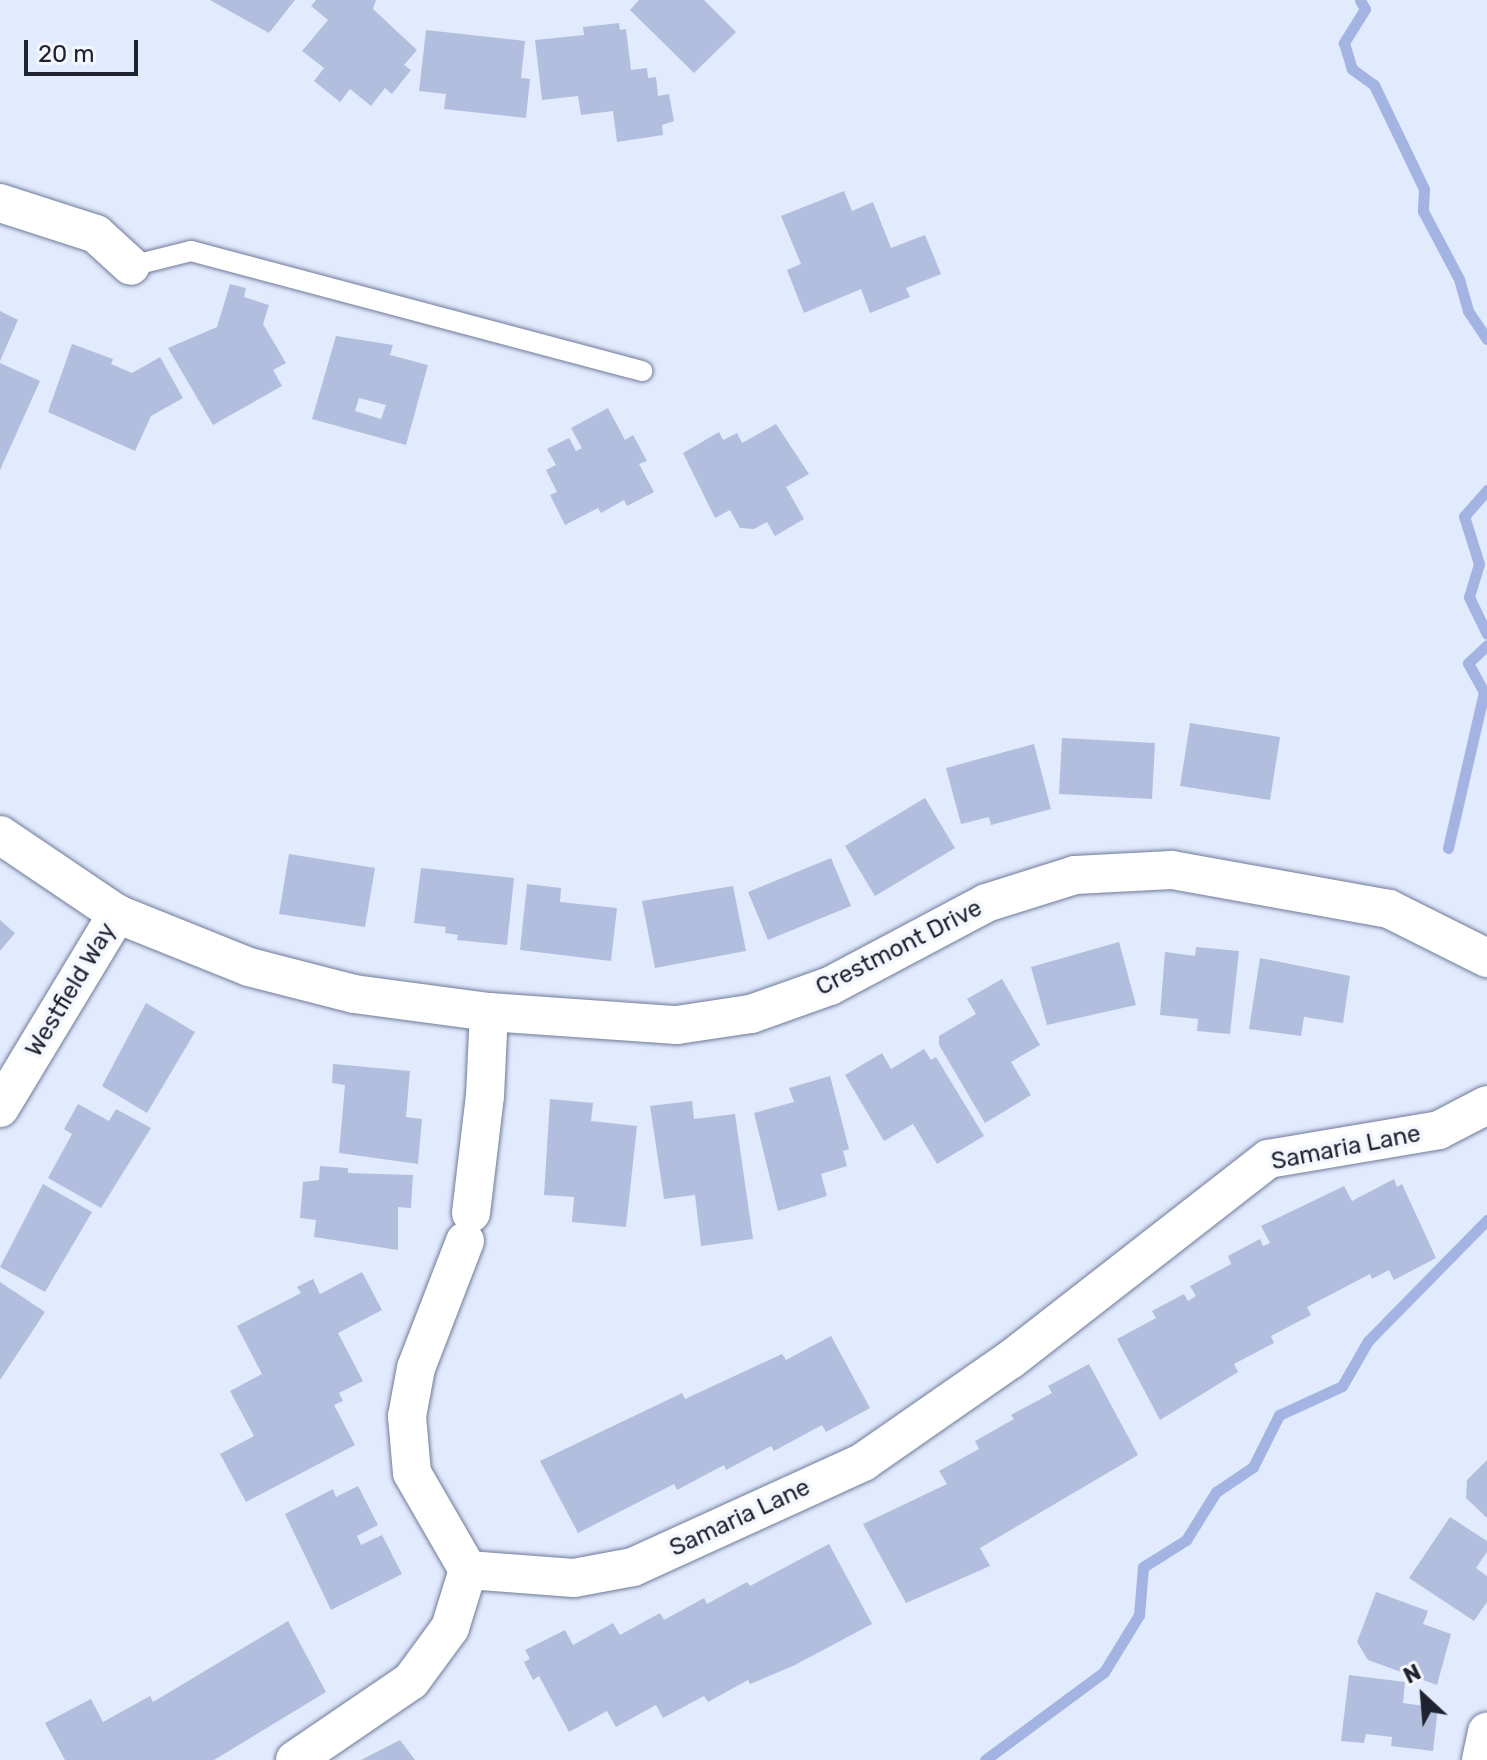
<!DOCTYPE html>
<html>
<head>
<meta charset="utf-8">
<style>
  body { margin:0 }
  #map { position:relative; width:1487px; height:1760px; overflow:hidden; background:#e2eafe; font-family:Rubik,sans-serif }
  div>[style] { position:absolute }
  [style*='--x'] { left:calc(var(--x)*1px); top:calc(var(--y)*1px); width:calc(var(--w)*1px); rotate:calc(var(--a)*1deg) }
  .stream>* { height:11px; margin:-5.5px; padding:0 5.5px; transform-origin:5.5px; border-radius:5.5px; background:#a3b4e3 }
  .building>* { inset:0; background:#b2bede }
  .roads { filter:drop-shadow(0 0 2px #6f7b98) drop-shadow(0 0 2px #6f7b98) }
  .service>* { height:20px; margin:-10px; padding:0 10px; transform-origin:10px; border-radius:10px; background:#fff }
  .minor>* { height:38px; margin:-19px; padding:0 19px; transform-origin:19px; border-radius:19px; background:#fff }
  span { translate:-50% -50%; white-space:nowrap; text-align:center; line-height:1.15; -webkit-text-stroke:8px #f5f7fe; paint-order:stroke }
  .street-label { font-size:24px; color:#1e232f }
  .north { position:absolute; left:1383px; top:1656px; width:80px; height:80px; -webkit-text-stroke:6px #f5f7fe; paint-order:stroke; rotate:334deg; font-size:22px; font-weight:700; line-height:32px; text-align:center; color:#1e232f }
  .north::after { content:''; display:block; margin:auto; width:28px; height:36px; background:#1e232f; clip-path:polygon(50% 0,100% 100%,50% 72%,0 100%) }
  .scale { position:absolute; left:24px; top:40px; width:114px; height:36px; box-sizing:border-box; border:4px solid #1e232f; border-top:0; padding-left:10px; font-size:24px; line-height:28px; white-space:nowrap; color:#1e232f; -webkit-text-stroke:6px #f5f7fe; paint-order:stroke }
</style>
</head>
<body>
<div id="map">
  <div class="stream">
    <div style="--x:1360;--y:0;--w:10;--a:61"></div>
    <div style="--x:1365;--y:9;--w:40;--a:122"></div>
    <div style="--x:1344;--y:43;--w:27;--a:73"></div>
    <div style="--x:1352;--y:69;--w:27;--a:36"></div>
    <div style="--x:1374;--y:85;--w:115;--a:64.3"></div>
    <div style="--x:1424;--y:189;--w:22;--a:93"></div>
    <div style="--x:1423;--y:211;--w:77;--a:62.1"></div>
    <div style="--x:1459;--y:279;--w:33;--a:74"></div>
    <div style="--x:1468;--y:311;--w:34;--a:56"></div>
    <div style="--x:1487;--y:490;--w:35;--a:131"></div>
    <div style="--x:1464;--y:516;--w:50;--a:72.6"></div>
    <div style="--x:1479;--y:564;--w:34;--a:107"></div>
    <div style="--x:1469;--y:597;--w:41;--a:64.1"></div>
    <div style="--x:1448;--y:848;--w:160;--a:-77"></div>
    <div style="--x:1484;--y:692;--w:33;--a:-119"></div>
    <div style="--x:1468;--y:663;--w:26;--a:-43"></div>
    <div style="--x:985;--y:1760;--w:148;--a:-36.5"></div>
    <div style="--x:1104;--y:1672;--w:67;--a:-58.4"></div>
    <div style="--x:1139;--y:1615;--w:48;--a:-85.2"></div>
    <div style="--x:1143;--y:1567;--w:51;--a:-32.1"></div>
    <div style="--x:1186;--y:1540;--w:57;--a:-58"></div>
    <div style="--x:1216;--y:1492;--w:45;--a:-34"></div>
    <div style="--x:1253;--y:1467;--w:58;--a:-63.4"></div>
    <div style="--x:1279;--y:1415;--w:69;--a:-24.7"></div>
    <div style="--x:1342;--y:1386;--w:52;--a:-60"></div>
    <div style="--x:1368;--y:1341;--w:170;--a:-45.5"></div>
  </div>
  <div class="building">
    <div style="clip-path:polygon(210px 0,295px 0,269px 33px)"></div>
    <div style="clip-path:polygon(316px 0,376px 0,373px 9px,417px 50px,404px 65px,411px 70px,392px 94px,385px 88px,371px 106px,350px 89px,340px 102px,314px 81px,324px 68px,302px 51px,328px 20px,311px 6px)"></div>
    <div style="clip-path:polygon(639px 0,704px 0,736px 32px,694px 73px,630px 10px)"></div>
    <div style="clip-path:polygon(619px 23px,620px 30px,626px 29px,631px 70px,647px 68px,648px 78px,656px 77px,658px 96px,669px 94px,674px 121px,662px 125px,663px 135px,617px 142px,613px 111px,581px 115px,578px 96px,542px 100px,535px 40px,584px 35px,583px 27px)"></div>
    <div style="clip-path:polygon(426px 30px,525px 41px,521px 78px,530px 79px,526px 118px,444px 109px,446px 94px,419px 91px)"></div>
    <div style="clip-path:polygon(844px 191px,852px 211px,873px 202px,891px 248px,925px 235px,941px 274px,906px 288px,910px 297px,870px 313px,861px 289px,804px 313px,787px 270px,801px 264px,781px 216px)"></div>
    <div style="clip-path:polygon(230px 284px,246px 288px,244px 297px,269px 305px,263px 324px,286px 363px,273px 370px,282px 386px,213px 425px,168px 348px,217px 327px)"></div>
    <div style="clip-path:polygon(0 311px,18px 320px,0 361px)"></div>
    <div style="clip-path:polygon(evenodd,336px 336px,393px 345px,390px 355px,428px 365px,406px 445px,312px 419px,336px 336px,359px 398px,386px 405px,381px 419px,355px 411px,359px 398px)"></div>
    <div style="clip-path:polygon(72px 344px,113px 359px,111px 364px,132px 373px,160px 357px,183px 398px,151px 416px,135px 451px,48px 412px)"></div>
    <div style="clip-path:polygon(0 363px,40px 381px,0 470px)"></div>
    <div style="clip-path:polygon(608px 408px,625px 440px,633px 435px,647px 461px,639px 464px,654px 492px,627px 506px,624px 500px,601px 513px,598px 508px,565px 525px,550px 495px,557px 492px,546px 470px,556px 465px,547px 449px,569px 438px,576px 451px,582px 448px,571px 428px)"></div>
    <div style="clip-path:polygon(776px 424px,809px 474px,786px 487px,804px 519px,775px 536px,767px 522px,754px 529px,740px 528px,730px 510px,715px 518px,683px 453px,719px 432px,723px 440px,737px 433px,742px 443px)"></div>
    <div style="clip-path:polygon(1190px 723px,1280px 737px,1270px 800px,1180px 786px)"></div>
    <div style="clip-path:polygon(1062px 738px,1155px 743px,1152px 799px,1059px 794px)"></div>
    <div style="clip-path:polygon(1034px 744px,1051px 809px,991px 825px,989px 817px,961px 824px,946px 768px)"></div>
    <div style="clip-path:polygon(925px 798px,955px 848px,875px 896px,845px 846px)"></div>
    <div style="clip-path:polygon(289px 854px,375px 868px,365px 927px,279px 914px)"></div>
    <div style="clip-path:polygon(831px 858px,851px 906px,768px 940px,748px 892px)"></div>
    <div style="clip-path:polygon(421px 868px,514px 878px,507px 945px,457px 940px,458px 935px,445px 933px,446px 927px,414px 923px)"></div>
    <div style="clip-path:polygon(527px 884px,561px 888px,560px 902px,617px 908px,611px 961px,520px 950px)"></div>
    <div style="clip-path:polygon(733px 886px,746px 951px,655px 968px,642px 901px)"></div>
    <div style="clip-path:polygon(0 920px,15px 933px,0 951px)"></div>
    <div style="clip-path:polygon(1119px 942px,1136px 1005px,1047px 1025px,1031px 967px)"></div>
    <div style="clip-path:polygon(1196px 947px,1239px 951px,1230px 1034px,1197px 1031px,1198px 1019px,1160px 1015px,1165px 952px,1195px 956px)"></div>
    <div style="clip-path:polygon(1260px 958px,1350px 976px,1343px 1023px,1304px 1017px,1301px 1036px,1249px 1029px)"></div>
    <div style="clip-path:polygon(1002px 979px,1040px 1045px,1011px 1062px,1031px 1095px,985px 1123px,939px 1045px,939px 1036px,976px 1014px,967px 999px)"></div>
    <div style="clip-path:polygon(146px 1003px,195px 1032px,147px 1113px,102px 1086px)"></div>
    <div style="clip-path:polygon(924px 1049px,931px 1060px,936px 1057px,984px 1136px,937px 1164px,913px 1124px,884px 1141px,845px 1075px,882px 1053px,891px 1069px)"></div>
    <div style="clip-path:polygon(333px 1064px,410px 1071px,406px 1117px,422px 1119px,418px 1164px,339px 1153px,345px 1085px,332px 1083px)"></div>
    <div style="clip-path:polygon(830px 1076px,849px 1149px,843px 1151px,847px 1166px,821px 1174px,827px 1196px,778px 1211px,754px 1113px,794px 1102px,789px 1088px)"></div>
    <div style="clip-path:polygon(550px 1099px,593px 1103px,591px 1121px,637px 1126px,626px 1227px,572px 1222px,574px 1197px,544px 1195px)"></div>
    <div style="clip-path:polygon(692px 1101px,694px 1119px,735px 1114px,753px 1239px,701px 1246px,695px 1195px,664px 1199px,650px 1106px)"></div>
    <div style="clip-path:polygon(78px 1104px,109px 1121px,116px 1109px,151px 1128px,101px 1208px,48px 1178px,72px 1134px,64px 1129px)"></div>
    <div style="clip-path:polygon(320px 1166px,348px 1168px,348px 1173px,413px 1175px,411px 1208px,398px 1207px,398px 1250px,314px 1237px,316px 1220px,300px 1218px,303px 1182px,319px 1180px)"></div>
    <div style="clip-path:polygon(1394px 1179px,1397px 1187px,1402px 1184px,1436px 1258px,1394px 1280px,1389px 1270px,1372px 1279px,1370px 1274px,1307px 1307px,1311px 1315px,1271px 1336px,1274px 1343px,1234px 1364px,1238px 1372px,1160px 1420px,1117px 1339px,1156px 1318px,1152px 1311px,1184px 1294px,1188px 1301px,1196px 1296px,1190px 1286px,1231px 1264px,1228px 1256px,1260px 1239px,1263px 1246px,1270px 1243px,1261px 1226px,1344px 1186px,1352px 1201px)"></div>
    <div style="clip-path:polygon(43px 1184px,92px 1212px,45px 1292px,0 1267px)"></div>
    <div style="clip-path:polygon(362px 1272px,382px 1310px,338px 1333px,363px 1381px,339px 1393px,343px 1401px,334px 1405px,355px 1445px,246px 1502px,220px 1454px,254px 1436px,230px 1391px,262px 1374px,237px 1326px,301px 1293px,297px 1287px,313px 1279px,320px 1294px)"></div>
    <div style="clip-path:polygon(0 1282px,45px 1312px,0 1380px)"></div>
    <div style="clip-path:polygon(831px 1336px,870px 1408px,826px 1432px,822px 1425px,774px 1451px,771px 1446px,726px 1470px,724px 1465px,677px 1490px,674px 1484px,578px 1533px,540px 1461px,682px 1393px,685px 1399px,782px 1354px,786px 1360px)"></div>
    <div style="clip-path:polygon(1089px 1364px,1138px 1455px,980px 1548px,990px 1566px,906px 1603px,863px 1524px,947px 1484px,939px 1471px,979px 1449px,975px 1441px,1014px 1419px,1011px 1415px,1052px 1393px,1048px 1386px)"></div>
    <div style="clip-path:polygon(1487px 1460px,1487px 1518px,1466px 1498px,1467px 1480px)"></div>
    <div style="clip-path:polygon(358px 1486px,378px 1525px,357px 1536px,361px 1545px,382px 1535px,402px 1574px,331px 1610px,285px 1514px,333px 1489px,336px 1497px)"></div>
    <div style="clip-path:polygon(1450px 1517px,1487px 1541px,1487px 1552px,1476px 1568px,1487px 1576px,1487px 1602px,1474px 1621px,1409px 1578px)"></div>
    <div style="clip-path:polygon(829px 1544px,872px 1624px,793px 1666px,750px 1684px,748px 1680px,708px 1702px,704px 1696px,663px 1718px,656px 1705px,616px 1727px,607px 1711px,569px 1732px,539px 1676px,533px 1680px,524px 1662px,530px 1659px,525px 1650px,565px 1630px,573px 1645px,613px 1623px,620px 1635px,660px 1613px,664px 1620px,704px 1598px,707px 1604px,747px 1582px,750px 1586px)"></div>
    <div style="clip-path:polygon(1376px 1592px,1428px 1611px,1423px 1624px,1451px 1634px,1437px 1685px,1368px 1660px,1357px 1642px)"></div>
    <div style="clip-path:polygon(288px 1621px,326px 1692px,214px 1760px,65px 1760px,45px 1723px,91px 1699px,103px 1722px,150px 1696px,153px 1702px)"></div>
    <div style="clip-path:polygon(1349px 1675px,1405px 1682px,1403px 1703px,1438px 1708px,1433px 1751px,1391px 1746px,1392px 1737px,1366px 1734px,1364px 1743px,1341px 1741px)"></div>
    <div style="clip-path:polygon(400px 1740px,415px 1760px,361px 1760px)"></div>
  </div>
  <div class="roads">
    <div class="service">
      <div style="--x:131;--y:266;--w:62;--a:-14"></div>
      <div style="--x:191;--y:251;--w:467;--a:14.9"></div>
    </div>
    <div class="minor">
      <div style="--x:0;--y:203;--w:101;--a:17.9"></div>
      <div style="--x:96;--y:234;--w:47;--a:42.4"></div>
      <div style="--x:0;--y:835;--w:141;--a:34"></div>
      <div style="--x:117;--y:914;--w:142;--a:21.9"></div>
      <div style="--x:249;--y:967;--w:108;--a:14.4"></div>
      <div style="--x:354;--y:994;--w:136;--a:7.6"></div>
      <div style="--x:489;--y:1012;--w:188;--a:4"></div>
      <div style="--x:677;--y:1025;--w:75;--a:-8.5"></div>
      <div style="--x:751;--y:1014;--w:84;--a:-19.5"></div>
      <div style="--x:830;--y:986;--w:177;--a:-28"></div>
      <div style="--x:986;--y:903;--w:93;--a:-17.5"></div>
      <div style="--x:1075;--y:875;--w:97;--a:-3"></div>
      <div style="--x:1172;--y:870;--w:220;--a:10.2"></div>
      <div style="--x:1389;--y:909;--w:110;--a:26.6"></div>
      <div style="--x:0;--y:1108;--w:227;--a:-58.9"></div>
      <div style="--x:471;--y:1213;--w:118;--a:-83.2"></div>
      <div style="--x:485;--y:1096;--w:84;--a:-87.3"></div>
      <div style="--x:465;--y:1241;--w:136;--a:111.1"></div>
      <div style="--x:416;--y:1368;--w:49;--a:100.6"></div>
      <div style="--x:407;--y:1416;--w:57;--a:85"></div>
      <div style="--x:412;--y:1473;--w:112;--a:60"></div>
      <div style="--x:468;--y:1570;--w:106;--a:4.3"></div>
      <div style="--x:574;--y:1578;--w:60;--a:-10.6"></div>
      <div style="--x:633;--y:1567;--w:253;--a:-24.5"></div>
      <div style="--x:863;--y:1462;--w:179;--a:-34.8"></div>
      <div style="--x:1010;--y:1360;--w:327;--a:-37.9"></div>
      <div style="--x:1268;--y:1159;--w:173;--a:-9.6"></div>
      <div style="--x:1439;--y:1130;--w:54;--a:-27.5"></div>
      <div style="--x:295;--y:1760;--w:140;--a:-34.3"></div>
      <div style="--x:411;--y:1681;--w:66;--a:-53.7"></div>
      <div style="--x:450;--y:1628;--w:61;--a:-72.8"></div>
      <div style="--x:1481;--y:1760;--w:29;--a:-78"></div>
    </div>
  </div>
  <div class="street-label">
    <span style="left:899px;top:948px;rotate:-27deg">Crestmont Drive</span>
    <span style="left:71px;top:990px;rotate:-59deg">Westfield Way</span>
    <span style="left:1346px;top:1148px;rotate:-11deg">Samaria Lane</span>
    <span style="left:740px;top:1518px;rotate:-25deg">Samaria Lane</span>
  </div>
  <div class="north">N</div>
  <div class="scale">20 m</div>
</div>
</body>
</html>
